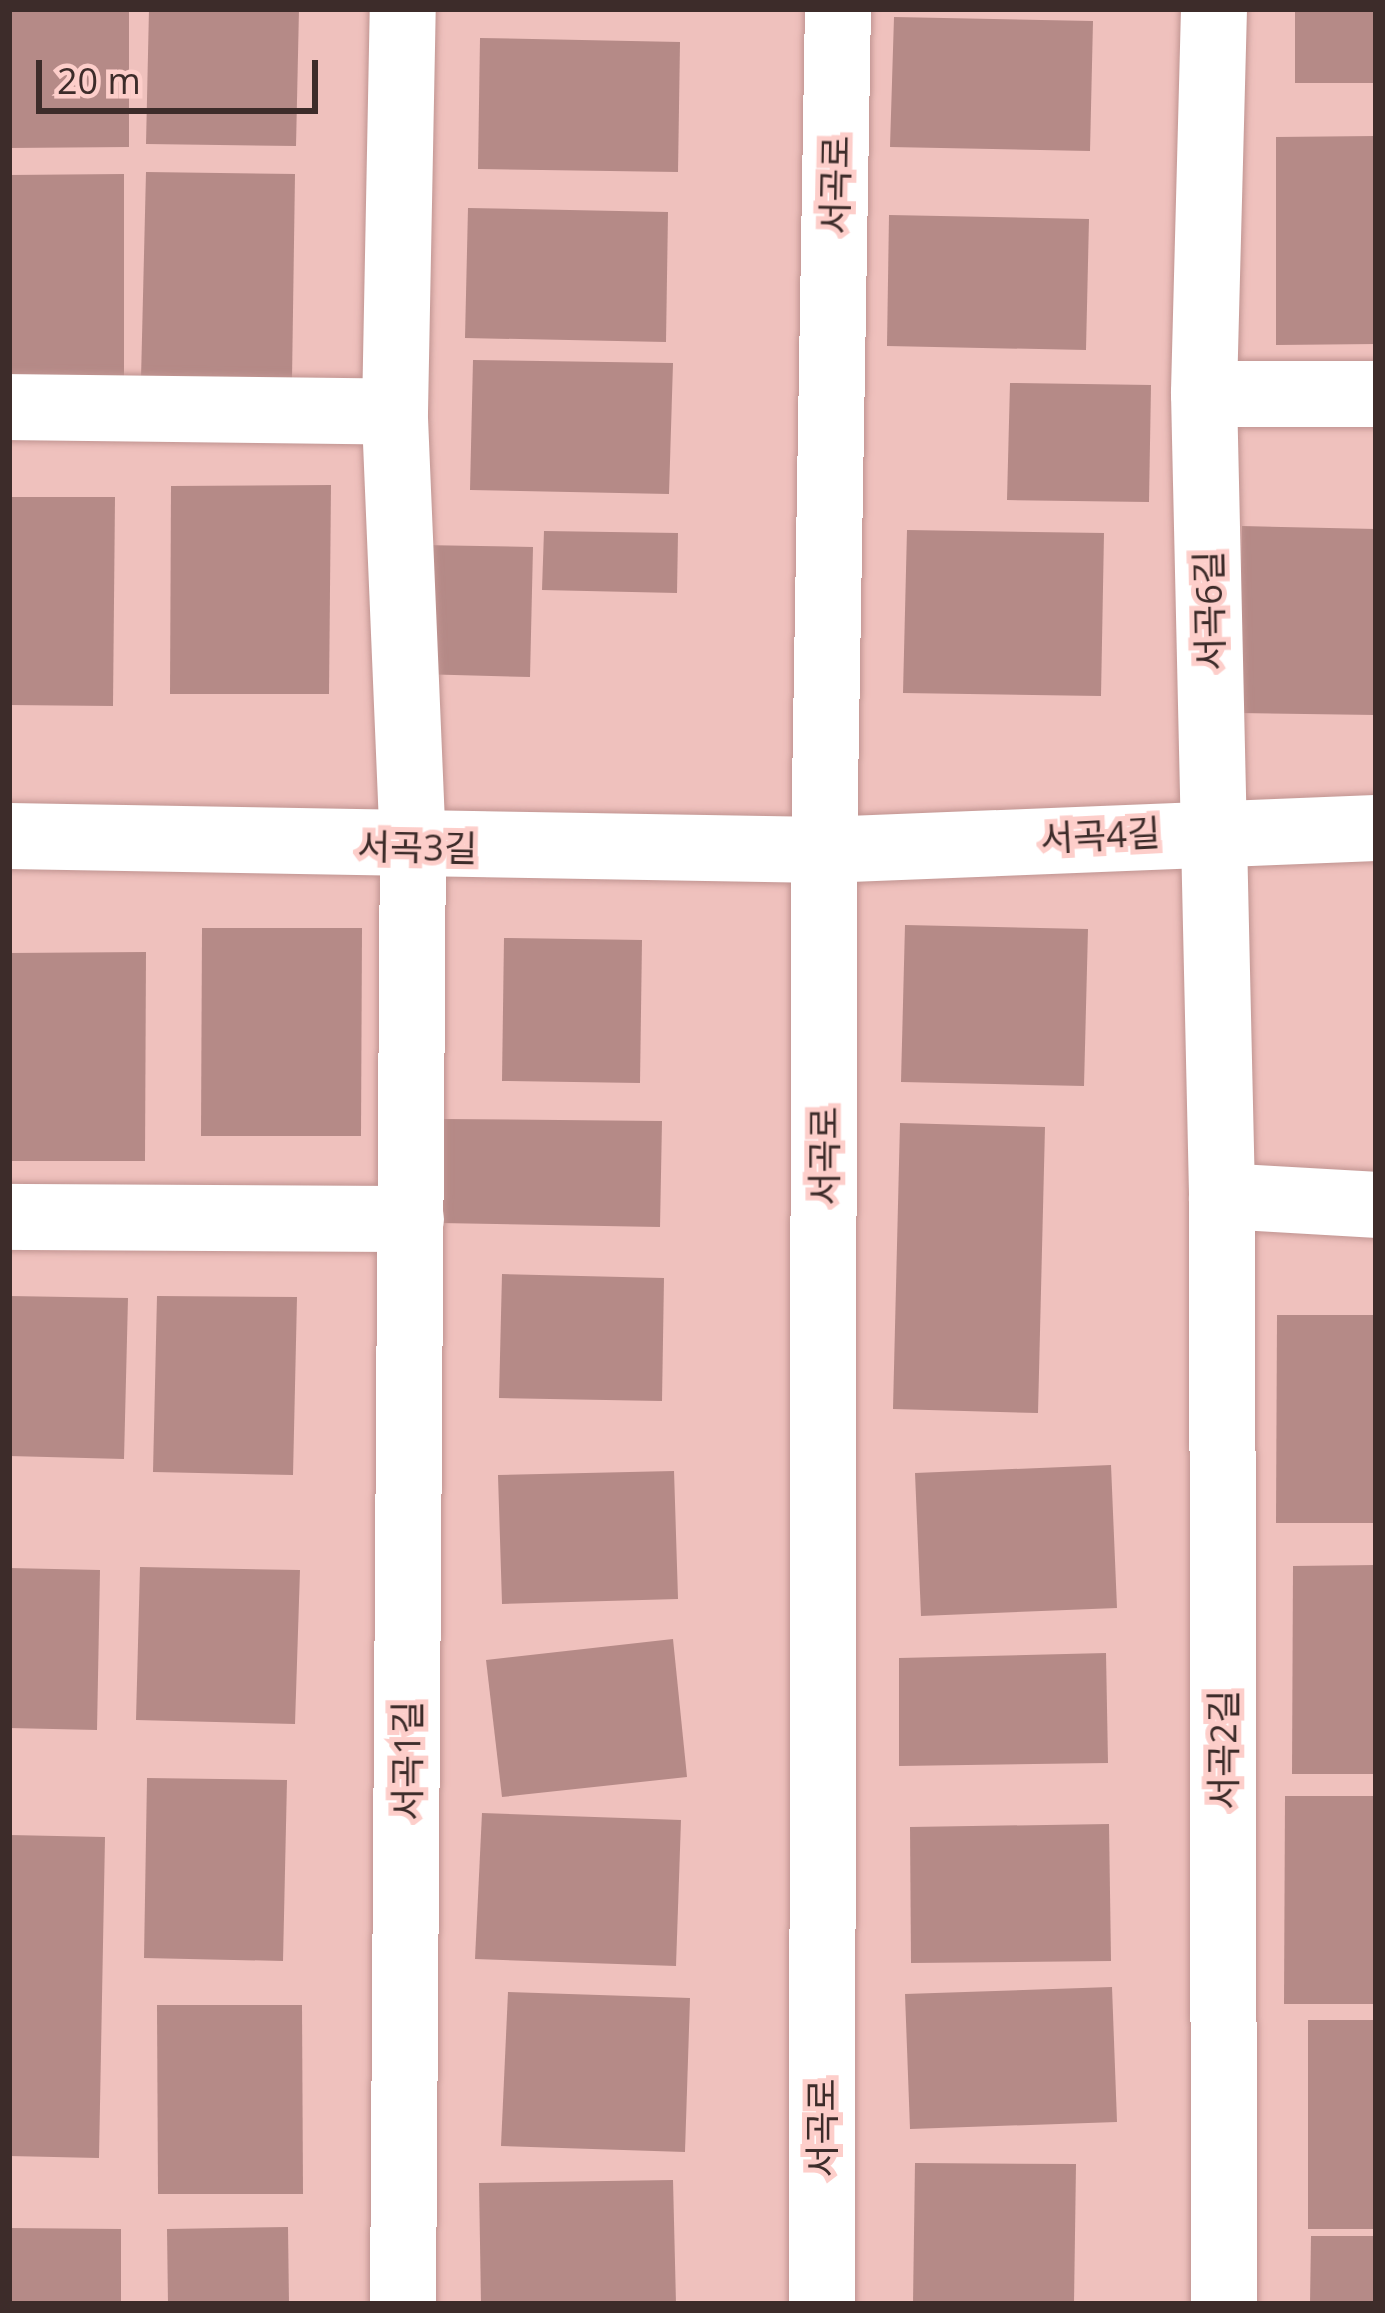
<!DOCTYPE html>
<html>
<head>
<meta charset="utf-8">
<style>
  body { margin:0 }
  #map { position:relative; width:1385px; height:2313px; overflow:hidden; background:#efc1bd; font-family:"Open Sans","Noto Sans KR",sans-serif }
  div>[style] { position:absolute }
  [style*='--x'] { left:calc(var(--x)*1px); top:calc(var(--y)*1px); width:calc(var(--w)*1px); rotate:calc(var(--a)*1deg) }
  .building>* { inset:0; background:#b58a87 }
  .roads { filter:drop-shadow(0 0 3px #c09491) drop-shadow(0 0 3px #c09491) }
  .minor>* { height:66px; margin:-33px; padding:0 33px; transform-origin:33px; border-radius:33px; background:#fff }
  span { translate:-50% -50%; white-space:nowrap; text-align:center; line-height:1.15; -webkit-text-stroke:10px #fdceca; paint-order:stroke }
  .street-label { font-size:36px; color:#3d2c2a }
  .frame { position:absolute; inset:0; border:12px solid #3d2c2a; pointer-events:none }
  .scale { position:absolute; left:36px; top:60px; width:282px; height:54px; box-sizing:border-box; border:6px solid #3d2c2a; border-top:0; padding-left:15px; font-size:36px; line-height:42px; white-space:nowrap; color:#3d2c2a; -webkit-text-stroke:9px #fdceca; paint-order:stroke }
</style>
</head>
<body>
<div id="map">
  <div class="building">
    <div style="clip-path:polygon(9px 9px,129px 9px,129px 147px,9px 148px)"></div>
    <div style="clip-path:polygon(149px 9px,299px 9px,296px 146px,146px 144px)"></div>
    <div style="clip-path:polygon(1295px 9px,1376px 9px,1376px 83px,1295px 83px)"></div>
    <div style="clip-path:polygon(894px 17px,1093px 21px,1090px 151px,890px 147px)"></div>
    <div style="clip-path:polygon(480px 38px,680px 42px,678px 172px,478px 169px)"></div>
    <div style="clip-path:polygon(1376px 136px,1376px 344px,1276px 345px,1276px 137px)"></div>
    <div style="clip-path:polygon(146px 172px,295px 174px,292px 380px,141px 379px)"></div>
    <div style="clip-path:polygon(124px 174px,124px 382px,9px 383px,9px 175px)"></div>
    <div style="clip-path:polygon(468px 208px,668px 212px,666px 342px,465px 338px)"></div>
    <div style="clip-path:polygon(889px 215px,1089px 219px,1086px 350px,887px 346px)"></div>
    <div style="clip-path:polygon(473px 360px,673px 363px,669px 494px,470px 490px)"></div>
    <div style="clip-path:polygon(1010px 383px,1151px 385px,1149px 502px,1007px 500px)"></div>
    <div style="clip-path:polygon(331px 485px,329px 694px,170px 694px,171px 486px)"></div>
    <div style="clip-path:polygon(9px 497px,115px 497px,113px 706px,9px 705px)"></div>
    <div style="clip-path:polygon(1242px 526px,1376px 529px,1376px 715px,1239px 713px)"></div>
    <div style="clip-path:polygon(907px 530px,1104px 533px,1101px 696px,903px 693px)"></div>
    <div style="clip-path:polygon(544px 531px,678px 533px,677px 593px,542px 590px)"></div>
    <div style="clip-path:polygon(420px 545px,533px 547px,530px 677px,417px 674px)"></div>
    <div style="clip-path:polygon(905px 925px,1088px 929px,1084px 1086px,901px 1082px)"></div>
    <div style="clip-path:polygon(202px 928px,362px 928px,361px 1136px,201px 1136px)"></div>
    <div style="clip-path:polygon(504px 938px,642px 940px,640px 1083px,502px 1081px)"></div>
    <div style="clip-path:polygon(146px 952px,145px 1161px,9px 1161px,9px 953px)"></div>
    <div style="clip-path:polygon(442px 1119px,662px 1121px,660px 1227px,440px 1223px)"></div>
    <div style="clip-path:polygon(900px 1123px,1045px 1127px,1038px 1413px,893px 1409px)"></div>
    <div style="clip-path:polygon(502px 1274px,664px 1278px,662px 1401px,499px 1398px)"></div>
    <div style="clip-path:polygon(9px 1296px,128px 1298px,124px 1459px,9px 1456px)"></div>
    <div style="clip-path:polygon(157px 1296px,297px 1297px,293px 1475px,153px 1472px)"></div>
    <div style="clip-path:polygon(1277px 1315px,1376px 1315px,1376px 1523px,1276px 1523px)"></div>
    <div style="clip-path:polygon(1111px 1465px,1117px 1608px,921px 1616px,915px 1473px)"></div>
    <div style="clip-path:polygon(674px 1471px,678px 1599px,502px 1604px,498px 1475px)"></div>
    <div style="clip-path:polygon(1376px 1565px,1376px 1774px,1292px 1774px,1293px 1566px)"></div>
    <div style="clip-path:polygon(140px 1567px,300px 1570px,295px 1724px,136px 1720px)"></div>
    <div style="clip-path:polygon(9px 1568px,100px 1570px,97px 1730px,9px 1728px)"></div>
    <div style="clip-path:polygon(673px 1639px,687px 1777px,502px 1797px,486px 1660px)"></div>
    <div style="clip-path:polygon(1106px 1653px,1108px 1763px,899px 1766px,899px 1658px)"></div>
    <div style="clip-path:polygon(147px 1778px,287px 1780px,283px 1961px,144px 1958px)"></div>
    <div style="clip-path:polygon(1285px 1796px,1376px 1796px,1376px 2004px,1284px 2004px)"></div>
    <div style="clip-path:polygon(482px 1813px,681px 1820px,676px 1966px,475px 1959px)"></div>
    <div style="clip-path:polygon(1109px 1824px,1111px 1961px,911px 1963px,910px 1827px)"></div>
    <div style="clip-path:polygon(9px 1835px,105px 1837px,99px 2158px,9px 2156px)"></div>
    <div style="clip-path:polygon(1112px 1987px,1117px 2122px,910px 2129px,905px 1994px)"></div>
    <div style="clip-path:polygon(508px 1992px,690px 1998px,685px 2152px,501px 2146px)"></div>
    <div style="clip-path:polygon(157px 2005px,302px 2005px,303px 2194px,158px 2194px)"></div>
    <div style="clip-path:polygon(1308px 2020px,1376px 2020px,1376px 2229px,1308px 2229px)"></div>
    <div style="clip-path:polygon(915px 2163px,1076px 2164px,1074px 2304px,913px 2304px)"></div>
    <div style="clip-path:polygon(673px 2180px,676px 2304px,481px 2304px,479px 2183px)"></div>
    <div style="clip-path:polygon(288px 2227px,289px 2304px,168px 2304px,167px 2229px)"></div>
    <div style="clip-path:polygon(9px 2228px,121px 2229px,121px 2304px,9px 2304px)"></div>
    <div style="clip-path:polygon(1311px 2236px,1376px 2236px,1376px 2304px,1310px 2304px)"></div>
  </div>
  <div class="roads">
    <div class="minor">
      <div style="--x:1214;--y:9;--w:385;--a:91.5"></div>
      <div style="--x:1204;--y:394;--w:802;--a:88.71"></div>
      <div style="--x:1204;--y:394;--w:172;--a:0"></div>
      <div style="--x:9;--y:407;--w:386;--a:0.7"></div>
      <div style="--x:9;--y:836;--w:815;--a:0.98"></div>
      <div style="--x:824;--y:850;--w:552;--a:-2.28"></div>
      <div style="--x:9;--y:1217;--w:402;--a:0.3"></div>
      <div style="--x:403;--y:2304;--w:1456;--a:-89.61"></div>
      <div style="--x:413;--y:848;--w:436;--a:-92.4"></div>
      <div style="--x:395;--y:412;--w:403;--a:-88.9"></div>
      <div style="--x:822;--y:2304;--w:1454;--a:-89.92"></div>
      <div style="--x:824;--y:850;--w:841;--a:-89.05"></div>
      <div style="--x:1224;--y:2304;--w:1108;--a:-90.1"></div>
      <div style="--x:1222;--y:1196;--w:154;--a:3.3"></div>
    </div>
  </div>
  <div class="street-label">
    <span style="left:835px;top:185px;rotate:-89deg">서곡로</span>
    <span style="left:1209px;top:611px;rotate:-91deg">서곡6길</span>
    <span style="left:1100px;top:835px;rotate:-3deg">서곡4길</span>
    <span style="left:417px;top:847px;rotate:1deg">서곡3길</span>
    <span style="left:824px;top:1156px;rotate:-90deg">서곡로</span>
    <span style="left:1223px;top:1750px;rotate:-90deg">서곡2길</span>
    <span style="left:407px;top:1761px;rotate:-90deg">서곡1길</span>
    <span style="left:822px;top:2128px;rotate:-90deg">서곡로</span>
  </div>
  <div class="frame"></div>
  <div class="scale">20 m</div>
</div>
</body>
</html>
